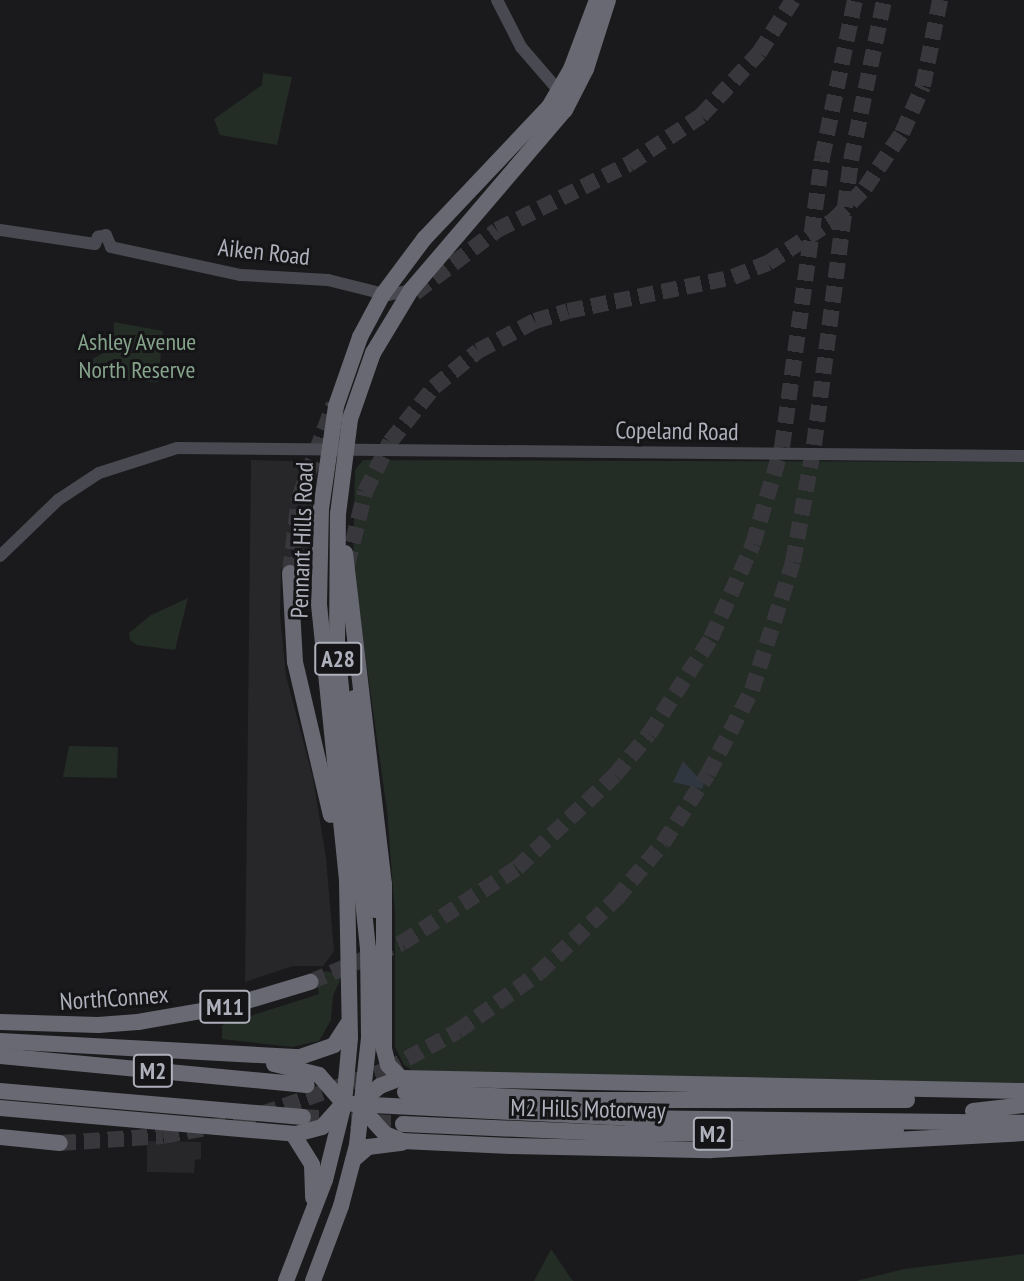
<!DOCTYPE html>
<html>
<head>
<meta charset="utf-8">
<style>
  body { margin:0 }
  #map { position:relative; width:1024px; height:1281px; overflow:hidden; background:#1a1a1c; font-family:"PT Sans Narrow",sans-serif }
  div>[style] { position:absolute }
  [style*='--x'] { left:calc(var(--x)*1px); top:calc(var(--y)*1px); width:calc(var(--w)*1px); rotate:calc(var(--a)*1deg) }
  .built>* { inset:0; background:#272629 }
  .green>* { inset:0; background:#242c26 }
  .water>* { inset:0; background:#313740 }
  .highway-tunnel>* { height:16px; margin-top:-8px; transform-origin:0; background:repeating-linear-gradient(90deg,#38383c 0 16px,transparent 0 24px) }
  .secondary>* { height:12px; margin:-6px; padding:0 6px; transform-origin:6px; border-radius:6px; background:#494a51 }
  .highway>* { height:16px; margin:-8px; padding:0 8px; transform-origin:8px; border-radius:8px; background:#686972 }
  span { translate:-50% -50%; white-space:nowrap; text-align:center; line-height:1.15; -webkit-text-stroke:6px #151517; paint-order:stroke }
  .shield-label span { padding:2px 5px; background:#151517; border:2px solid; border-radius:5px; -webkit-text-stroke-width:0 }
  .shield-label { font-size:23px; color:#aeb0bb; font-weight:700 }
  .street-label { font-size:24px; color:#aeb0bb }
  .park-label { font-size:24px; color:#86a48c }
</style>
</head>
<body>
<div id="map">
  <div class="built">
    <div style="clip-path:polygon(251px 460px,315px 462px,308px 562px,281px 569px,280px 615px,286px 676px,313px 778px,326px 858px,334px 951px,323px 966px,293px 966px,245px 982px)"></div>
    <div style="clip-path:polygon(147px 1141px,201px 1142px,201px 1159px,195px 1160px,194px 1173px,147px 1172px)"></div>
  </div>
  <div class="green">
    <div style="clip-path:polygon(263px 73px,292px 77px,277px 145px,220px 135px,214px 119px,262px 85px)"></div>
    <div style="clip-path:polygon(114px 322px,163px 331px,158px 382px,85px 378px,83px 364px,113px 348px)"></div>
    <div style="clip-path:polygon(363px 460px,1024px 462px,1024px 1086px,413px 1071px,404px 1065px,395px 1047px,395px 914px,387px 811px,353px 568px,355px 470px)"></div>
    <div style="clip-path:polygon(188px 598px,175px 650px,137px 645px,130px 640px,129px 633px,151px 615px)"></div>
    <div style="clip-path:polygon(69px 746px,118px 747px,117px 778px,63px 777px)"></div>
    <div style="clip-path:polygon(314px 971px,339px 972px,341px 978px,333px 996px,331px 1020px,319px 1041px,292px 1047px,222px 1039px,222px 1025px,319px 994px)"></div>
    <div style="clip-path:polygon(551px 1249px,572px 1280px,574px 1281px,534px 1281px)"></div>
    <div style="clip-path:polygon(1024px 1254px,1024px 1281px,856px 1281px,904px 1269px)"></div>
  </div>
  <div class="water">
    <div style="clip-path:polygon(683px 761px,704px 784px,702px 789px,673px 782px)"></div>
  </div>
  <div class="highway-tunnel">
    <div style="--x:415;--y:293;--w:103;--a:-37.5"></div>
    <div style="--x:497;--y:230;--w:148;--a:-26.6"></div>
    <div style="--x:629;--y:164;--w:87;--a:-33.7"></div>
    <div style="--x:701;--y:116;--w:86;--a:-47.4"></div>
    <div style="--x:759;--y:53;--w:63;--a:-57.3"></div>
    <div style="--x:347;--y:566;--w:76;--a:-76.3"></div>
    <div style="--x:365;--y:492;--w:56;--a:-63.4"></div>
    <div style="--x:390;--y:442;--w:70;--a:-51.3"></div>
    <div style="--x:434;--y:387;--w:57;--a:-39.3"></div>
    <div style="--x:478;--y:351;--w:64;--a:-27.8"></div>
    <div style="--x:535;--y:321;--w:34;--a:-17"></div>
    <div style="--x:568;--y:311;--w:168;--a:-11.6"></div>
    <div style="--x:733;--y:277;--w:38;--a:-22"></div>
    <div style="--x:768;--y:263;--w:79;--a:-33.1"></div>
    <div style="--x:834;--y:220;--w:45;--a:-45.9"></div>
    <div style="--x:865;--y:188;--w:66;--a:-56.1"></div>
    <div style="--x:902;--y:133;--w:51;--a:-65.9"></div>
    <div style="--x:923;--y:86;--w:88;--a:-78.8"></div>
    <div style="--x:290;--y:573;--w:76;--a:-83.2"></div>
    <div style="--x:299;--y:498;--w:100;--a:-69.6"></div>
    <div style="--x:310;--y:982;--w:100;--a:-23"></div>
    <div style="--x:402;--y:943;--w:137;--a:-33.1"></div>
    <div style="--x:517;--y:868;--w:135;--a:-43.5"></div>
    <div style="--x:615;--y:775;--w:53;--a:-50.3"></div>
    <div style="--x:649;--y:734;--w:114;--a:-57.1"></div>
    <div style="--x:711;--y:638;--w:103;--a:-65.9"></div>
    <div style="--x:753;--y:544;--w:101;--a:-73.4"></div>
    <div style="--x:782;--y:447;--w:292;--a:-82.1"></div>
    <div style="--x:822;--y:158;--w:161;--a:-78.2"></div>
    <div style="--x:303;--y:1117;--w:100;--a:4"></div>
    <div style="--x:60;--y:1143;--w:103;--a:-3.9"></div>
    <div style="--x:163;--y:1136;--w:77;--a:-10.4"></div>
    <div style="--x:239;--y:1122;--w:156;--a:-19.5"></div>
    <div style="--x:386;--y:1070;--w:82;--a:-28.4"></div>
    <div style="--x:458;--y:1031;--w:100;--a:-35.6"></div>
    <div style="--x:539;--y:973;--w:107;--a:-43.9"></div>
    <div style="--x:616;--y:899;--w:73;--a:-50"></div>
    <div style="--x:663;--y:843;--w:82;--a:-56.9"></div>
    <div style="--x:708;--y:774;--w:95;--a:-62.4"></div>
    <div style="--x:752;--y:690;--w:134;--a:-72.2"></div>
    <div style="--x:793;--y:562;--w:119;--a:-79.8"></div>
    <div style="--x:814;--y:445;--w:287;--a:-82.6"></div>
    <div style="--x:851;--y:160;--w:163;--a:-78.3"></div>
  </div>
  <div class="secondary">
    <div style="--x:497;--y:0;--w:53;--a:62.9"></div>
    <div style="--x:521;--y:47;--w:58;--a:49.2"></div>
    <div style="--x:0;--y:230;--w:96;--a:8.4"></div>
    <div style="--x:95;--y:244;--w:8;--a:-67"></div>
    <div style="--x:98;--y:237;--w:8;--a:-14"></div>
    <div style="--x:106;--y:235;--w:13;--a:67"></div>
    <div style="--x:111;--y:247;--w:133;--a:12.2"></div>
    <div style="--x:241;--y:275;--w:87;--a:3.3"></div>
    <div style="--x:328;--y:280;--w:62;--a:14"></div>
    <div style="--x:388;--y:295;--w:24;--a:-12"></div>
    <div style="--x:0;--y:556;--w:81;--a:-44"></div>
    <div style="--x:58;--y:500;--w:49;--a:-33.4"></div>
    <div style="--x:99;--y:473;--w:82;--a:-17.8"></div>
    <div style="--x:177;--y:448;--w:847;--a:0.54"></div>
  </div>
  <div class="highway">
    <div style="--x:345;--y:553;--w:333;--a:83.3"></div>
    <div style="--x:384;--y:884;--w:165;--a:90"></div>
    <div style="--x:384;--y:1049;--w:16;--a:76"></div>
    <div style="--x:388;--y:1065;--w:18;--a:45"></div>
    <div style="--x:290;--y:573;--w:89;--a:86.8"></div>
    <div style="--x:295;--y:662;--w:157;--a:76.8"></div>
    <div style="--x:354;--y:698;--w:213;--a:84.3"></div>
    <div style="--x:0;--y:1022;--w:98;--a:1.8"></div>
    <div style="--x:98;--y:1025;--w:40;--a:-4.3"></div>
    <div style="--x:138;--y:1022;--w:93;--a:-9.9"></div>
    <div style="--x:230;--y:1006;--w:84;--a:-16.7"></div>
    <div style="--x:0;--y:1041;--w:300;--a:3.1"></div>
    <div style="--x:300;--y:1057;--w:36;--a:-19"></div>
    <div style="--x:334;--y:1045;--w:24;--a:-57"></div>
    <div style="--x:0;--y:1056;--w:308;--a:5.4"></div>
    <div style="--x:274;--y:1064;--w:46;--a:13.7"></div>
    <div style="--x:319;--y:1075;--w:40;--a:49"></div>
    <div style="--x:0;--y:1091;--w:304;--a:4.9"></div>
    <div style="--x:405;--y:1092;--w:173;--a:2.6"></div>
    <div style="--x:578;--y:1100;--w:329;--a:0"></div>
    <div style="--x:359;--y:1103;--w:27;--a:-39"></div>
    <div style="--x:380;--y:1086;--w:22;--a:-21"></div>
    <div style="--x:401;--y:1078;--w:623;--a:1.2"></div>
    <div style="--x:353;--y:1104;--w:274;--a:2.9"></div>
    <div style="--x:627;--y:1118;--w:397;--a:0.7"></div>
    <div style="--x:359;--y:1105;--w:39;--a:48"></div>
    <div style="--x:385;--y:1134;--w:18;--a:22"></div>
    <div style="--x:402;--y:1141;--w:110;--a:2.6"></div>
    <div style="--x:512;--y:1146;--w:199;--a:1.2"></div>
    <div style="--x:711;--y:1150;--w:313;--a:-3.1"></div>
    <div style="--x:0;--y:1108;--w:297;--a:5"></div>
    <div style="--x:296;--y:1134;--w:27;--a:-15"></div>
    <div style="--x:322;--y:1127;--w:28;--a:-48"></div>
    <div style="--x:973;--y:1111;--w:51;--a:-6.7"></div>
    <div style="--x:403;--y:1124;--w:231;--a:2.5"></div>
    <div style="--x:634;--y:1134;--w:262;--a:-0.7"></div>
    <div style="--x:293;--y:1134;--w:36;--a:58"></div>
    <div style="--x:312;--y:1165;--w:33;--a:88"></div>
    <div style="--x:0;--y:1137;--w:60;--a:5.7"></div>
    <div style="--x:353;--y:1160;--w:20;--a:-41"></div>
    <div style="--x:368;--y:1147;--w:34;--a:-7"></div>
    <div style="--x:286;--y:1281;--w:108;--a:-68.9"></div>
    <div style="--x:325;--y:1180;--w:79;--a:-76.1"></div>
    <div style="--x:344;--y:1103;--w:65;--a:-84.7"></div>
    <div style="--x:350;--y:1038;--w:158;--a:-91.1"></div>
    <div style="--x:347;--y:880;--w:278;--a:-95.8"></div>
    <div style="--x:319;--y:603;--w:94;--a:-88.8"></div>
    <div style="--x:321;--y:509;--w:104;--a:-81.7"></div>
    <div style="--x:336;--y:406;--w:73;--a:-70.8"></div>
    <div style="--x:360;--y:337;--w:49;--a:-61.9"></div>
    <div style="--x:383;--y:294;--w:69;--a:-53.3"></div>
    <div style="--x:424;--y:239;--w:182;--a:-46.6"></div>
    <div style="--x:549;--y:107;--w:44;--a:-59.9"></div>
    <div style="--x:571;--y:69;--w:74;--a:-69.4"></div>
    <div style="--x:313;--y:1281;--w:80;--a:-69.5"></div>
    <div style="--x:341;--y:1206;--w:63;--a:-75.3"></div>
    <div style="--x:357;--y:1145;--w:108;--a:-83.6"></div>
    <div style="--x:369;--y:1038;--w:89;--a:-90.6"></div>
    <div style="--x:368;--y:949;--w:302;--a:-95.9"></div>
    <div style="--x:337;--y:649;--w:135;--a:-89.6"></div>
    <div style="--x:338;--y:514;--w:96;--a:-82.8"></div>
    <div style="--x:350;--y:419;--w:70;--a:-70.8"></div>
    <div style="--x:373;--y:353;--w:74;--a:-58.9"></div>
    <div style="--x:411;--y:290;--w:237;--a:-49.5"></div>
    <div style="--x:565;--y:110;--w:46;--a:-62.9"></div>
    <div style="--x:586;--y:69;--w:72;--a:-72.3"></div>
  </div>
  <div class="shield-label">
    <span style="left:338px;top:659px">A28</span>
    <span style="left:225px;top:1007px">M11</span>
    <span style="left:153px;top:1071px">M2</span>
    <span style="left:713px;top:1134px">M2</span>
  </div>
  <div class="street-label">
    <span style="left:264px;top:252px;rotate:6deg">Aiken Road</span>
    <span style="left:677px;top:431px;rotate:1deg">Copeland Road</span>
    <span style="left:302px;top:540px;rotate:-88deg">Pennant Hills Road</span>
    <span style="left:114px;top:998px;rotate:-4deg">NorthConnex</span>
    <span style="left:588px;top:1109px;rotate:1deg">M2 Hills Motorway</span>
  </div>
  <div class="park-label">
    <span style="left:137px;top:356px">Ashley Avenue<br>North Reserve</span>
  </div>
</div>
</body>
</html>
